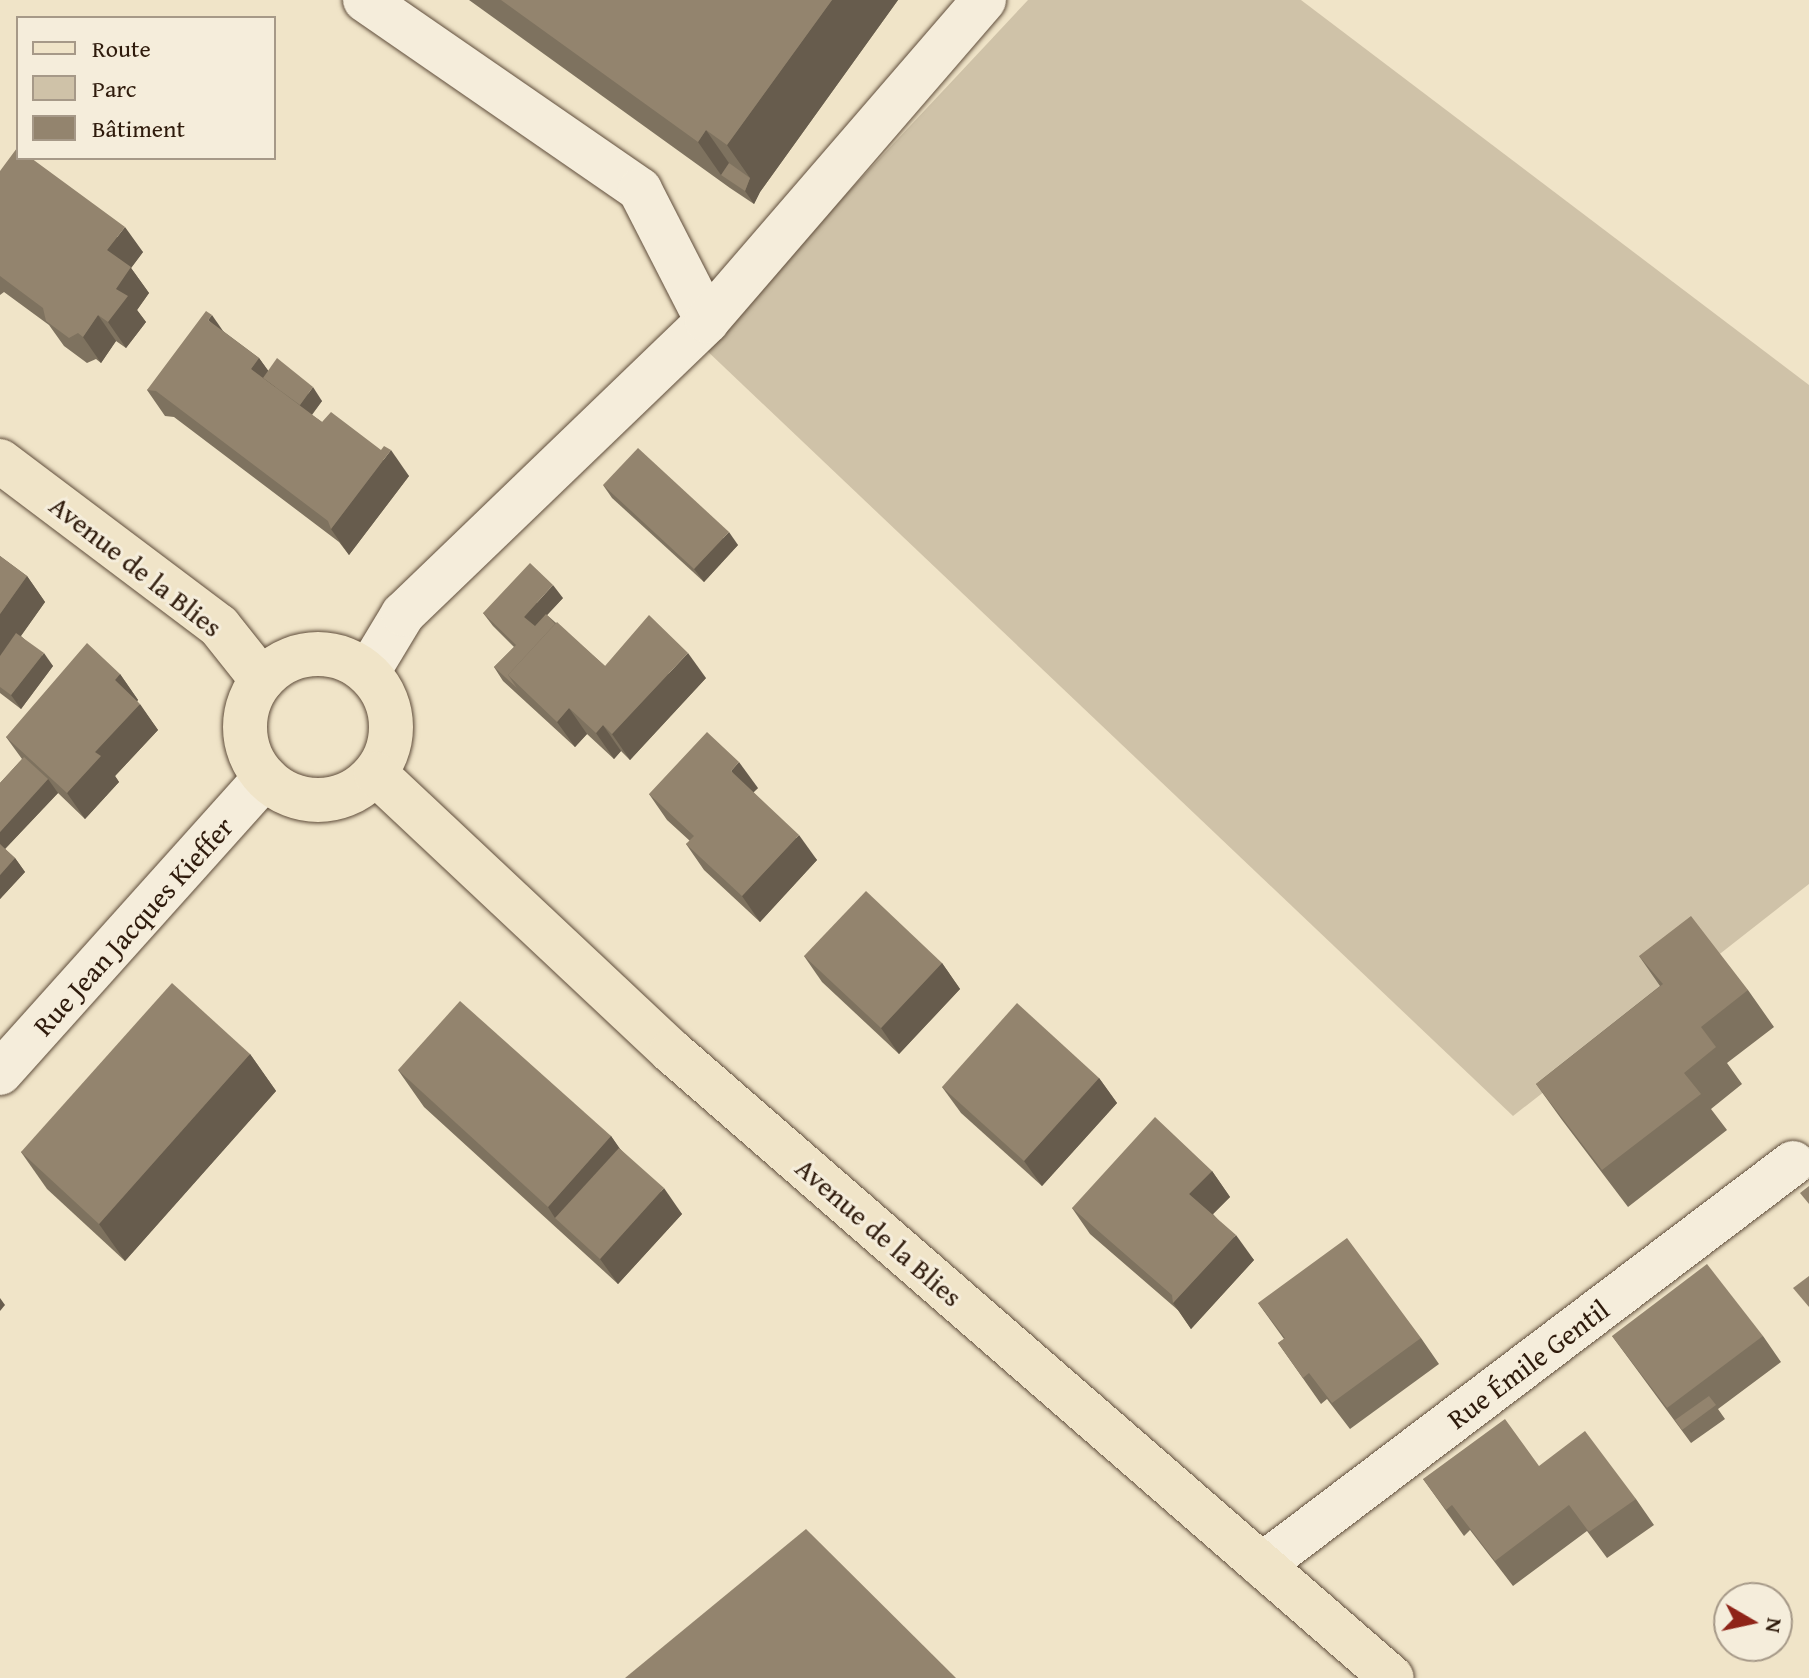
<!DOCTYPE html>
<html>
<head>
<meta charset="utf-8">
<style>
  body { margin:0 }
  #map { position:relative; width:1809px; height:1678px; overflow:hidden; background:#f0e4c8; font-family:"Gentium Book Plus",serif }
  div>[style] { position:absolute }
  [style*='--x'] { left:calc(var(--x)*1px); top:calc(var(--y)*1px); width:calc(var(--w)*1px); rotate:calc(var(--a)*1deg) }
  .green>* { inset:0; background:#cfc2a8 }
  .roads { filter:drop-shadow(0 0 2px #5f4d3b) drop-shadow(0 0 2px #5f4d3b) }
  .minor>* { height:44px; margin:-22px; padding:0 22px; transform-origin:22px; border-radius:22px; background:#f5eddb }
  .major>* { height:44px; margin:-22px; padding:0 22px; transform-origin:22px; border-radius:22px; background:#f0e4c8 }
  .major>.ring { margin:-22px; padding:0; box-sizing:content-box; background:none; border:44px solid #f0e4c8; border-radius:50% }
  .wall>* { inset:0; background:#7e725f }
  .shaded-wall>* { inset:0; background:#675c4d }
  .building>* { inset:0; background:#93846e }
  span { translate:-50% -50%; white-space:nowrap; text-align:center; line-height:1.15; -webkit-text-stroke:6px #f5eddb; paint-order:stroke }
  .street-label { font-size:28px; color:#2f1b0c }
  .legend { position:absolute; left:16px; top:16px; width:260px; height:144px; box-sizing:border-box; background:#f5eddb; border:2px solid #a69988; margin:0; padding:10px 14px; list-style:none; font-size:24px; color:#2f1b0c }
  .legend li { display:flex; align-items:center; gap:16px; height:40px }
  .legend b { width:40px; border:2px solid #a69988 }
  .north { position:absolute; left:1713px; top:1582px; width:80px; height:80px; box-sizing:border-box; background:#f5eddb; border:2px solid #a69988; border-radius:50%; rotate:99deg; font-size:22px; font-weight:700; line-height:32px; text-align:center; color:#2f1b0c }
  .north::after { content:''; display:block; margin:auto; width:28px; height:36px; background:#8f2418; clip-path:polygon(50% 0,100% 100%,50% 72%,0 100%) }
</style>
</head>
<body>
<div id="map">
  <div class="green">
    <div style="clip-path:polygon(1028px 0,1301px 0,1809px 385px,1809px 884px,1513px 1116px,703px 347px)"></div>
  </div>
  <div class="roads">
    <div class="minor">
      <div style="--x:365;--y:0;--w:334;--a:34.6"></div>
      <div style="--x:640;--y:190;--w:147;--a:62.9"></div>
      <div style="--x:368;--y:672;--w:68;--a:-58.9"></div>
      <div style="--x:403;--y:614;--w:422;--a:-43.9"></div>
      <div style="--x:707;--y:321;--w:424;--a:-49.2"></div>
      <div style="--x:0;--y:1073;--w:397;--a:-48.1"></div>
      <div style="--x:1262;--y:1565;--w:666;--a:-37.13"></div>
    </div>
    <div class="major">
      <div style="--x:0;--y:461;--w:274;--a:37"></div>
      <div style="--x:219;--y:626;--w:69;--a:51.5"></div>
      <div class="ring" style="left:245px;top:654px;width:102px;height:102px"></div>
      <div style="--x:376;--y:774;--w:405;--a:43.2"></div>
      <div style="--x:671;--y:1051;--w:955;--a:41.01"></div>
    </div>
  </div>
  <div class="wall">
    <div style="clip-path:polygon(469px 0,898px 0,760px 192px,754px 204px,730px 188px)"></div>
    <div style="clip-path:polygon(0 171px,143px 252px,131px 268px,149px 293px,137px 310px,146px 322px,126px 348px,116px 341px,101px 363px,96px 359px,87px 363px,64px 346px,49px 325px,4px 292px,0 295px)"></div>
    <div style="clip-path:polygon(223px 331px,259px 358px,268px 371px,322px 401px,312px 415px,322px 422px,409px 476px,349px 555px,339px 542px,174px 417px,165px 416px,147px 390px)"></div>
    <div style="clip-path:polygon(603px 485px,738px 545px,704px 582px,612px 498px)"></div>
    <div style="clip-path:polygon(0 556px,27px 576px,45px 602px,21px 636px,53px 666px,21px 709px,0 693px)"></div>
    <div style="clip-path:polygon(563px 598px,547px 615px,605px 666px,706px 678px,630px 760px,621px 751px,614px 759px,587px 734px,575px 747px,503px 681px,494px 667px,514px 647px,493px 626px,483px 613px)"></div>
    <div style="clip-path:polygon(120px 674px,138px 700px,137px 701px,158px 730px,115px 776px,119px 782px,85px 819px,58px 793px,5px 849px,15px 858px,25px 872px,0 899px,0 783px,22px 759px,6px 737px)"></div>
    <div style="clip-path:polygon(758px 788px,753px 792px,817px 860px,760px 922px,704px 870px,686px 844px,690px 841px,667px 820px,649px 794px)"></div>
    <div style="clip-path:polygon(804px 956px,942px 963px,960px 989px,899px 1054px,822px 982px)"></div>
    <div style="clip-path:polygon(1639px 956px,1748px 990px,1774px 1027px,1727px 1063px,1742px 1084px,1711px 1109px,1727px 1130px,1628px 1207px,1562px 1120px,1536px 1084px,1660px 986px)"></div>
    <div style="clip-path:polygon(250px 1054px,276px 1091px,125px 1261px,47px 1189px,21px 1152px)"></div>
    <div style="clip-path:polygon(398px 1070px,611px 1136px,619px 1148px,682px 1214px,618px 1284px,424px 1107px)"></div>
    <div style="clip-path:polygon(1099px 1078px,1117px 1103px,1042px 1186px,961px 1113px,942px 1087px)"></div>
    <div style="clip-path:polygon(1212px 1171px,1230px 1197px,1213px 1214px,1254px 1260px,1191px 1329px,1179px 1311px,1090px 1234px,1072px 1208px)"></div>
    <div style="clip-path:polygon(1258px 1303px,1421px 1338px,1439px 1364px,1350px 1429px,1327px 1399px,1321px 1404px,1278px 1343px,1284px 1339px)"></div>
    <div style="clip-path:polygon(1612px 1336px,1763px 1336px,1781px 1362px,1718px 1409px,1725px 1419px,1691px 1443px)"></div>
    <div style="clip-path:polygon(1539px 1466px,1636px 1499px,1654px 1525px,1607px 1558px,1587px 1531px,1513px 1586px,1470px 1530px,1464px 1536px,1423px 1479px)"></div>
  </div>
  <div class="shaded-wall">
    <div style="clip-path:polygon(832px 0,898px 0,760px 192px,754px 204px,745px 191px,750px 178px,727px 145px)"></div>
    <div style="clip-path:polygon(706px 130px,738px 176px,721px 175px,698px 142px)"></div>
    <div style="clip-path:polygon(125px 227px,143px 252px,131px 268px,149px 293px,137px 310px,146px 322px,126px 348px,108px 322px,116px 289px,107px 250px)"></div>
    <div style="clip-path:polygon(98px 315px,116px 341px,101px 363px,83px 337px)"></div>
    <div style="clip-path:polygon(212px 315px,230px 341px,208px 320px)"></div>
    <div style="clip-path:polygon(259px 358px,278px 384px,272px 391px,251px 369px)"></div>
    <div style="clip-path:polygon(313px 387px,322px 401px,306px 422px,297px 409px)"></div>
    <div style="clip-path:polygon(391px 450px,409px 476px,349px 555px,331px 529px)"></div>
    <div style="clip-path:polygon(729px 532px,738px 545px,704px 582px,694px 569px)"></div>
    <div style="clip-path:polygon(27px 576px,45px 602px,0 665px,0 614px)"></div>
    <div style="clip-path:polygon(553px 585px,563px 598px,533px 630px,524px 617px)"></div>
    <div style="clip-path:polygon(44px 653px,53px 666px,21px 709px,11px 695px)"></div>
    <div style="clip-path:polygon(688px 653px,706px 678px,630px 760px,612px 734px)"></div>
    <div style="clip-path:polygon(120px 674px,138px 700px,133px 706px,115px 680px)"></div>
    <div style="clip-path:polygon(140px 704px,158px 730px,115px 776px,119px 782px,85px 819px,67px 793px,95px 752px)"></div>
    <div style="clip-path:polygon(569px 708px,587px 734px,575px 747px,557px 722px)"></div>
    <div style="clip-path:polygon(603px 725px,621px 751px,614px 759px,596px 733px)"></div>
    <div style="clip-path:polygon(739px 762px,758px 788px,749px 797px,731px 771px)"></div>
    <div style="clip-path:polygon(48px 779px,58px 793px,3px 851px,0 847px,0 832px)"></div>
    <div style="clip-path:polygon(799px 835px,817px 860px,760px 922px,742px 896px)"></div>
    <div style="clip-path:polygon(15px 858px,25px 872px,0 899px,0 875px)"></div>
    <div style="clip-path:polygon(942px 963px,960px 989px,899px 1054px,881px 1028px)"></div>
    <div style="clip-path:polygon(250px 1054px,276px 1091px,125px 1261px,99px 1224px)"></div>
    <div style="clip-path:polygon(1099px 1078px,1117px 1103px,1042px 1186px,1024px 1161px)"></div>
    <div style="clip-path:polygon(611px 1136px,637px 1173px,555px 1218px,548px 1207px)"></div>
    <div style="clip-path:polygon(1212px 1171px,1230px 1197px,1207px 1220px,1189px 1194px)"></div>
    <div style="clip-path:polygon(664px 1188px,682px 1214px,618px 1284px,600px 1259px)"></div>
    <div style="clip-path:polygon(1236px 1235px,1254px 1260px,1191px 1329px,1173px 1303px)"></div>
    <div style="clip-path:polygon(0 1298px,5px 1305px,0 1311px)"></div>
  </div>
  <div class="building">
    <div style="clip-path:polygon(501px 0,832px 0,727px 145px,706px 130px,698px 142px)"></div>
    <div style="clip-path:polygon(17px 148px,18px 148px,18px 158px,31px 158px,125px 227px,107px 250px,131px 267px,116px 289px,128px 296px,108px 322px,98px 315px,83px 337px,78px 333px,69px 338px,46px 321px,43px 308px,0 276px,0 171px)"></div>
    <div style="clip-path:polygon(729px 163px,750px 178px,745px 191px,721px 175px)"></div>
    <div style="clip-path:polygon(206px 311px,212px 315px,208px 320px,259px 358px,251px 369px,322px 422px,331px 412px,381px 450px,384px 446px,391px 450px,331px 529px,328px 521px,156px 391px,147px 390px)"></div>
    <div style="clip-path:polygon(277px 358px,313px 387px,300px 405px,263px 378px)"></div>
    <div style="clip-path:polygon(638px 448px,729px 532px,694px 569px,603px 485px)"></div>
    <div style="clip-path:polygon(0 556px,27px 576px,0 614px)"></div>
    <div style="clip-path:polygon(530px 563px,553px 585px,524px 617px,535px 626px,546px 614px,555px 624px,508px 675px,517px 688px,494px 667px,516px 645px,483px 613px)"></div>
    <div style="clip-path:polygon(649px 615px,688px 653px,612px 734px,603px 725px,596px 733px,569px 708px,557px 722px,508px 675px,557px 622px,605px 666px)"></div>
    <div style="clip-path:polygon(16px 633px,44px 653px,11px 695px,0 687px,0 656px)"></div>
    <div style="clip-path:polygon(87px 643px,120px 674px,115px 680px,140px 704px,95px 752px,101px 756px,67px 793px,6px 737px)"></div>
    <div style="clip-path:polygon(707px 732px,739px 762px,731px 771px,799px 835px,742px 896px,686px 844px,694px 836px,649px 794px)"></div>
    <div style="clip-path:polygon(24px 757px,48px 779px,0 832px,0 783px)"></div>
    <div style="clip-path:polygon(0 844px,15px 858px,0 875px)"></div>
    <div style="clip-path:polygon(866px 891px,942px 963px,881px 1028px,804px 956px)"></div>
    <div style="clip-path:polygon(1691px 916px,1748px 990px,1701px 1027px,1716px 1047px,1684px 1073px,1701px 1094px,1602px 1170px,1536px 1084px,1663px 984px,1639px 956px)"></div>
    <div style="clip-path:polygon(172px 983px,250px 1054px,99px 1224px,21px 1152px)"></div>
    <div style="clip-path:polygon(460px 1001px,611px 1136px,548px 1207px,398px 1070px)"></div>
    <div style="clip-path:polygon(1017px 1003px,1099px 1078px,1024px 1161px,942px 1087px)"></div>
    <div style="clip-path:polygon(1155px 1117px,1212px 1171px,1189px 1194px,1236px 1235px,1173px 1303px,1172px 1295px,1072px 1208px)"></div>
    <div style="clip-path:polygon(619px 1148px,664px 1188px,600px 1259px,555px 1218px)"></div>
    <div style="clip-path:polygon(1809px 1186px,1809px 1204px,1800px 1193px)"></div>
    <div style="clip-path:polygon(1347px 1238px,1421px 1338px,1332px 1403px,1309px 1373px,1303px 1378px,1278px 1343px,1285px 1338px,1258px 1303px)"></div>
    <div style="clip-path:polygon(1707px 1264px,1763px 1336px,1667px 1408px,1612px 1336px)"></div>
    <div style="clip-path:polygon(1809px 1276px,1809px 1307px,1793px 1288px)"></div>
    <div style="clip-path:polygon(1709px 1396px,1716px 1405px,1682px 1430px,1675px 1420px)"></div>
    <div style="clip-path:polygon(1505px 1419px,1539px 1466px,1585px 1431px,1636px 1499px,1589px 1532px,1569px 1505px,1495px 1561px,1452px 1505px,1446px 1510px,1423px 1479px)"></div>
    <div style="clip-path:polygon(806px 1529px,956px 1678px,625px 1678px)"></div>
  </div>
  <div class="street-label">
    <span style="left:136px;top:566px;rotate:38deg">Avenue de la Blies</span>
    <span style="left:133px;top:926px;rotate:-48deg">Rue Jean Jacques Kieffer</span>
    <span style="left:879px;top:1232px;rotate:41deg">Avenue de la Blies</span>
    <span style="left:1528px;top:1364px;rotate:-37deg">Rue Émile Gentil</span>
  </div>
  <ul class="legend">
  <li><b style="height:10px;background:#f0e4c8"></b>Route</li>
  <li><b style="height:22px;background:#cfc2a8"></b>Parc</li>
  <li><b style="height:22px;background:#93846e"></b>Bâtiment</li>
  </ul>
  <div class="north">N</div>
</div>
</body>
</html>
